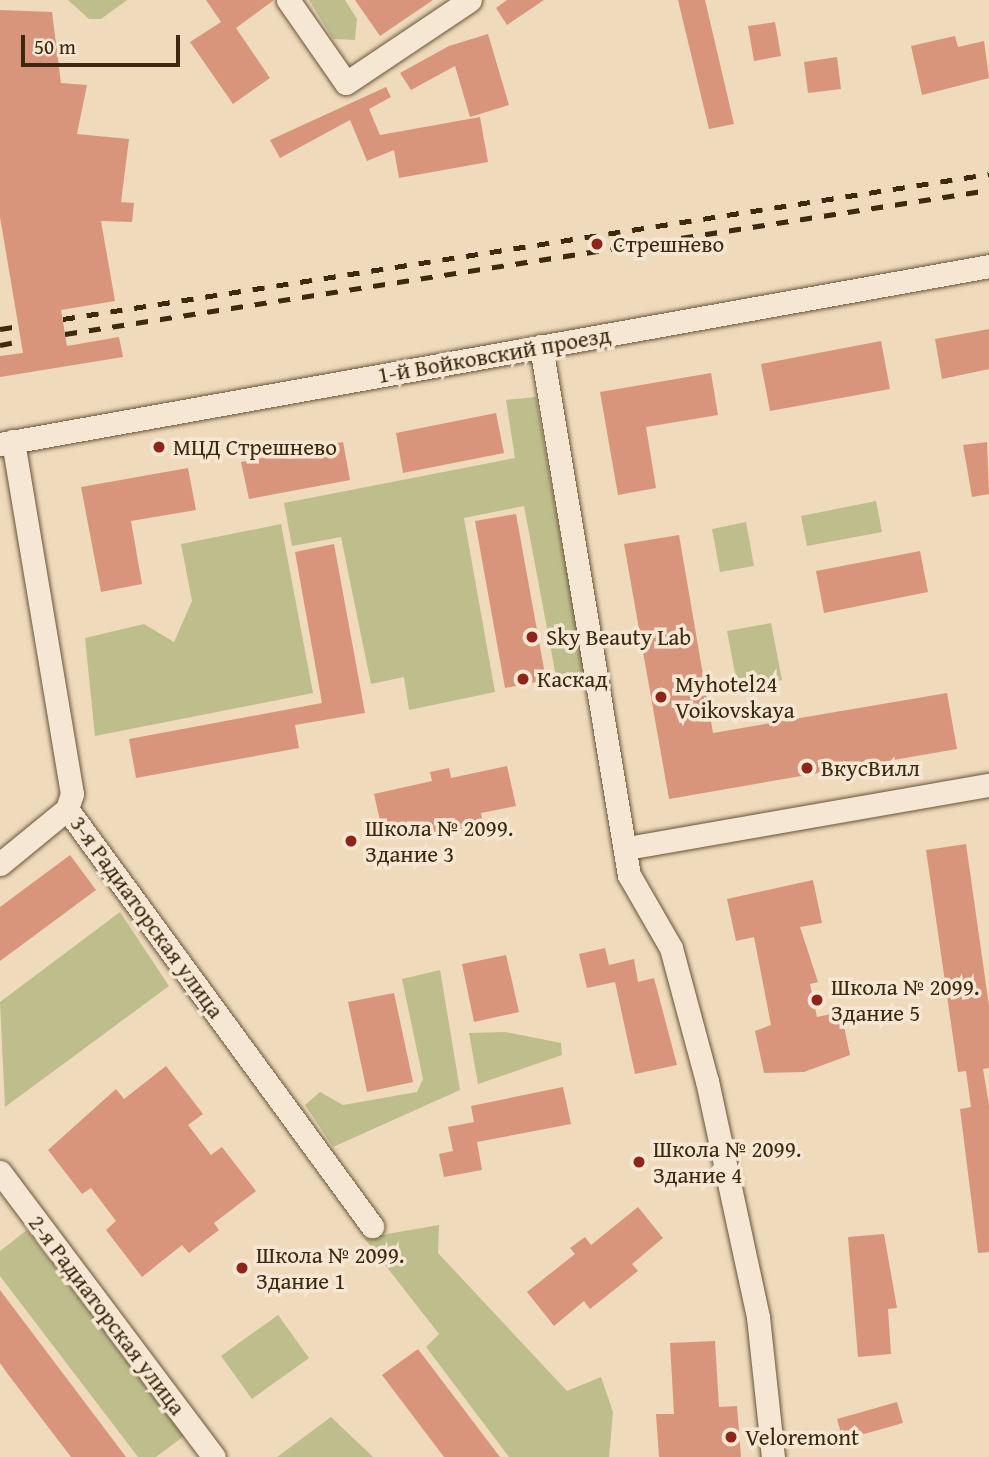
<!DOCTYPE html>
<html>
<head>
<meta charset="utf-8">
<style>
  body { margin:0 }
  #map { position:relative; width:989px; height:1457px; overflow:hidden; background:#efdabb; font-family:"Gentium Book Plus",serif }
  div>[style] { position:absolute }
  [style*='--x'] { left:calc(var(--x)*1px); top:calc(var(--y)*1px); width:calc(var(--w)*1px); rotate:calc(var(--a)*1deg) }
  .green>* { inset:0; background:#bebe8d }
  .building>* { inset:0; background:#d9957c }
  .roads { filter:drop-shadow(0 0 2px #695539) drop-shadow(0 0 2px #695539) }
  .minor>* { height:23px; margin:-11.5px; padding:0 11.5px; transform-origin:11.5px; border-radius:11.5px; background:#f5e7d3 }
  .rail>* { height:5px; margin-top:-2.5px; transform-origin:0; background:repeating-linear-gradient(90deg,#3c290e 0 12px,transparent 0 24px) }
  .dots>* { width:19px; height:19px; translate:-50% -50%; box-sizing:border-box; border:4px solid #f5e7d3; border-radius:50% }
  span { translate:-50% -50%; white-space:nowrap; text-align:center; line-height:1.15; -webkit-text-stroke:7px #f5e7d3; paint-order:stroke }
  .poi-label { font-size:23px; color:#3c290e }
  .left { translate:0 -50%; text-align:left }
  .street-label { font-size:23px; color:#3c290e }
  .scale { position:absolute; left:21px; top:35px; width:159px; height:32px; box-sizing:border-box; border:4px solid #3c290e; border-top:0; padding-left:9px; font-size:21px; line-height:24px; white-space:nowrap; color:#3c290e; -webkit-text-stroke:5px #f5e7d3; paint-order:stroke }
</style>
</head>
<body>
<div id="map">
  <div class="green">
    <div style="clip-path:polygon(68px 0,127px 0,101px 19px,89px 19px)"></div>
    <div style="clip-path:polygon(309px 0,345px 0,357px 19px,355px 40px,333px 39px)"></div>
    <div style="clip-path:polygon(536px 397px,586px 682px,558px 687px,524px 506px,464px 518px,495px 692px,409px 710px,404px 677px,371px 684px,341px 537px,292px 546px,284px 503px,515px 458px,506px 400px)"></div>
    <div style="clip-path:polygon(876px 501px,882px 532px,807px 546px,801px 516px)"></div>
    <div style="clip-path:polygon(746px 522px,754px 566px,720px 572px,712px 529px)"></div>
    <div style="clip-path:polygon(281px 524px,313px 693px,95px 736px,85px 638px,144px 624px,174px 642px,192px 601px,181px 544px)"></div>
    <div style="clip-path:polygon(771px 623px,782px 680px,738px 689px,727px 631px)"></div>
    <div style="clip-path:polygon(120px 912px,169px 986px,5px 1107px,0 1002px)"></div>
    <div style="clip-path:polygon(440px 970px,460px 1090px,333px 1147px,305px 1105px,320px 1092px,343px 1105px,417px 1092px,423px 1079px,402px 979px)"></div>
    <div style="clip-path:polygon(505px 1032px,561px 1043px,562px 1055px,478px 1084px,469px 1033px)"></div>
    <div style="clip-path:polygon(439px 1225px,438px 1253px,567px 1391px,601px 1377px,613px 1412px,609px 1457px,509px 1457px,426px 1347px,439px 1334px,364px 1238px)"></div>
    <div style="clip-path:polygon(27px 1230px,184px 1436px,156px 1457px,138px 1457px,0 1276px,0 1251px)"></div>
    <div style="clip-path:polygon(278px 1315px,309px 1358px,252px 1399px,221px 1356px)"></div>
    <div style="clip-path:polygon(331px 1417px,373px 1457px,277px 1457px)"></div>
  </div>
  <div class="building">
    <div style="clip-path:polygon(206px 0,274px 0,236px 28px,270px 78px,233px 104px,190px 42px,221px 22px)"></div>
    <div style="clip-path:polygon(355px 0,433px 0,380px 36px)"></div>
    <div style="clip-path:polygon(507px 0,544px 0,507px 25px,496px 8px)"></div>
    <div style="clip-path:polygon(678px 0,705px 0,734px 124px,709px 129px)"></div>
    <div style="clip-path:polygon(0 10px,52px 12px,61px 83px,87px 85px,77px 134px,129px 139px,121px 202px,134px 203px,132px 222px,101px 221px,115px 301px,61px 310px,67px 346px,119px 337px,123px 357px,0 377px,0 356px,23px 353px,0 217px)"></div>
    <div style="clip-path:polygon(775px 22px,781px 56px,754px 61px,748px 26px)"></div>
    <div style="clip-path:polygon(488px 34px,509px 105px,470px 117px,455px 66px,411px 90px,400px 73px,449px 46px)"></div>
    <div style="clip-path:polygon(955px 36px,958px 47px,984px 41px,989px 78px,922px 95px,911px 46px)"></div>
    <div style="clip-path:polygon(837px 57px,841px 89px,808px 93px,804px 62px)"></div>
    <div style="clip-path:polygon(386px 87px,391px 97px,369px 109px,380px 135px,480px 117px,488px 162px,399px 178px,394px 150px,367px 161px,350px 120px,280px 158px,270px 140px)"></div>
    <div style="clip-path:polygon(989px 329px,989px 369px,942px 379px,935px 339px)"></div>
    <div style="clip-path:polygon(881px 341px,890px 389px,770px 411px,761px 364px)"></div>
    <div style="clip-path:polygon(711px 373px,718px 415px,646px 427px,656px 488px,618px 495px,600px 392px)"></div>
    <div style="clip-path:polygon(496px 413px,504px 453px,403px 473px,396px 433px)"></div>
    <div style="clip-path:polygon(343px 442px,350px 480px,249px 499px,241px 462px)"></div>
    <div style="clip-path:polygon(987px 442px,989px 494px,972px 497px,963px 445px)"></div>
    <div style="clip-path:polygon(188px 468px,196px 510px,131px 521px,142px 584px,101px 592px,81px 487px)"></div>
    <div style="clip-path:polygon(516px 514px,546px 680px,505px 688px,475px 521px)"></div>
    <div style="clip-path:polygon(679px 535px,713px 733px,947px 693px,957px 749px,669px 799px,624px 544px)"></div>
    <div style="clip-path:polygon(334px 544px,365px 713px,295px 725px,299px 748px,136px 778px,129px 739px,322px 703px,295px 552px)"></div>
    <div style="clip-path:polygon(920px 551px,928px 592px,824px 613px,816px 571px)"></div>
    <div style="clip-path:polygon(507px 766px,516px 806px,481px 813px,483px 824px,422px 837px,419px 826px,383px 834px,374px 794px,432px 781px,430px 772px,449px 768px,451px 778px)"></div>
    <div style="clip-path:polygon(966px 844px,989px 1006px,989px 1068px,983px 1069px,989px 1105px,989px 1252px,978px 1253px,960px 1109px,971px 1107px,966px 1071px,958px 1072px,926px 850px)"></div>
    <div style="clip-path:polygon(70px 855px,96px 890px,0 961px,0 907px)"></div>
    <div style="clip-path:polygon(813px 880px,822px 923px,800px 927px,818px 982px,810px 984px,817px 1017px,841px 1012px,850px 1055px,804px 1072px,764px 1073px,755px 1031px,771px 1025px,754px 937px,736px 941px,727px 899px)"></div>
    <div style="clip-path:polygon(605px 948px,609px 965px,634px 959px,638px 982px,654px 978px,677px 1065px,635px 1074px,615px 982px,587px 988px,579px 954px)"></div>
    <div style="clip-path:polygon(506px 955px,519px 1012px,474px 1022px,462px 964px)"></div>
    <div style="clip-path:polygon(394px 993px,413px 1082px,367px 1092px,348px 1002px)"></div>
    <div style="clip-path:polygon(166px 1066px,203px 1114px,188px 1125px,211px 1155px,222px 1147px,256px 1191px,214px 1223px,219px 1230px,189px 1253px,182px 1245px,142px 1277px,106px 1230px,116px 1221px,91px 1188px,82px 1194px,48px 1150px,116px 1089px,124px 1099px)"></div>
    <div style="clip-path:polygon(563px 1087px,571px 1124px,477px 1142px,482px 1170px,444px 1177px,439px 1154px,453px 1151px,448px 1127px,474px 1122px,471px 1106px)"></div>
    <div style="clip-path:polygon(638px 1207px,663px 1238px,632px 1264px,638px 1271px,590px 1309px,584px 1301px,554px 1326px,527px 1292px,575px 1254px,570px 1248px,585px 1237px,591px 1245px)"></div>
    <div style="clip-path:polygon(884px 1234px,897px 1308px,888px 1309px,891px 1354px,858px 1357px,848px 1237px)"></div>
    <div style="clip-path:polygon(0 1290px,126px 1457px,71px 1457px,7px 1373px,0 1363px)"></div>
    <div style="clip-path:polygon(715px 1341px,719px 1407px,737px 1406px,741px 1457px,659px 1457px,656px 1414px,674px 1414px,670px 1343px)"></div>
    <div style="clip-path:polygon(418px 1349px,500px 1457px,444px 1457px,382px 1375px)"></div>
    <div style="clip-path:polygon(897px 1402px,903px 1423px,843px 1440px,837px 1419px)"></div>
  </div>
  <div class="roads">
    <div class="minor">
      <div style="--x:288;--y:0;--w:101;--a:55.1"></div>
      <div style="--x:346;--y:83;--w:149;--a:-33.8"></div>
      <div style="--x:541;--y:346;--w:536;--a:80.56"></div>
      <div style="--x:629;--y:875;--w:84;--a:60.1"></div>
      <div style="--x:671;--y:948;--w:138;--a:74.9"></div>
      <div style="--x:707;--y:1081;--w:241;--a:77.8"></div>
      <div style="--x:758;--y:1317;--w:141;--a:83.9"></div>
      <div style="--x:0;--y:444;--w:1005;--a:-10.2"></div>
      <div style="--x:67;--y:809;--w:517;--a:53.82"></div>
      <div style="--x:627;--y:848;--w:367;--a:-9.9"></div>
      <div style="--x:0;--y:864;--w:87;--a:-39.4"></div>
      <div style="--x:67;--y:809;--w:16;--a:-72"></div>
      <div style="--x:72;--y:794;--w:358;--a:-99.5"></div>
      <div style="--x:0;--y:1172;--w:356;--a:53.1"></div>
    </div>
  </div>
  <div class="rail">
    <div style="--x:63;--y:319;--w:937;--a:-8.9"></div>
    <div style="--x:0;--y:329;--w:18;--a:-9"></div>
    <div style="--x:65;--y:334;--w:935;--a:-8.86"></div>
    <div style="--x:0;--y:345;--w:21;--a:-11"></div>
  </div>
  <div class="dots">
    <div style="left:597px;top:244px;background:#8f2418"></div>
    <div style="left:159px;top:447px;background:#8f2418"></div>
    <div style="left:532px;top:637px;background:#8f2418"></div>
    <div style="left:523px;top:679px;background:#8f2418"></div>
    <div style="left:661px;top:697px;background:#8f2418"></div>
    <div style="left:807px;top:768px;background:#8f2418"></div>
    <div style="left:351px;top:841px;background:#8f2418"></div>
    <div style="left:817px;top:1000px;background:#8f2418"></div>
    <div style="left:639px;top:1162px;background:#8f2418"></div>
    <div style="left:242px;top:1268px;background:#8f2418"></div>
    <div style="left:731px;top:1437px;background:#8f2418"></div>
  </div>
  <div class="poi-label">
    <span class="left" style="left:613px;top:244px">Стрешнево</span>
    <span class="left" style="left:173px;top:447px">МЦД Стрешнево</span>
    <span class="left" style="left:546px;top:637px">Sky Beauty Lab</span>
    <span class="left" style="left:537px;top:679px">Каскад</span>
    <span class="left" style="left:675px;top:697px">Myhotel24<br>Voikovskaya</span>
    <span class="left" style="left:821px;top:768px">ВкусВилл</span>
    <span class="left" style="left:365px;top:841px">Школа № 2099.<br>Здание 3</span>
    <span class="left" style="left:831px;top:1000px">Школа № 2099.<br>Здание 5</span>
    <span class="left" style="left:653px;top:1162px">Школа № 2099.<br>Здание 4</span>
    <span class="left" style="left:256px;top:1268px">Школа № 2099.<br>Здание 1</span>
    <span class="left" style="left:745px;top:1437px">Veloremont</span>
  </div>
  <div class="street-label">
    <span style="left:494px;top:355px;rotate:-10deg">1-й Войковский проезд</span>
    <span style="left:147px;top:917px;rotate:54deg">3-я Радиаторская улица</span>
    <span style="left:107px;top:1315px;rotate:53deg">2-я Радиаторская улица</span>
  </div>
  <div class="scale">50 m</div>
</div>
</body>
</html>
